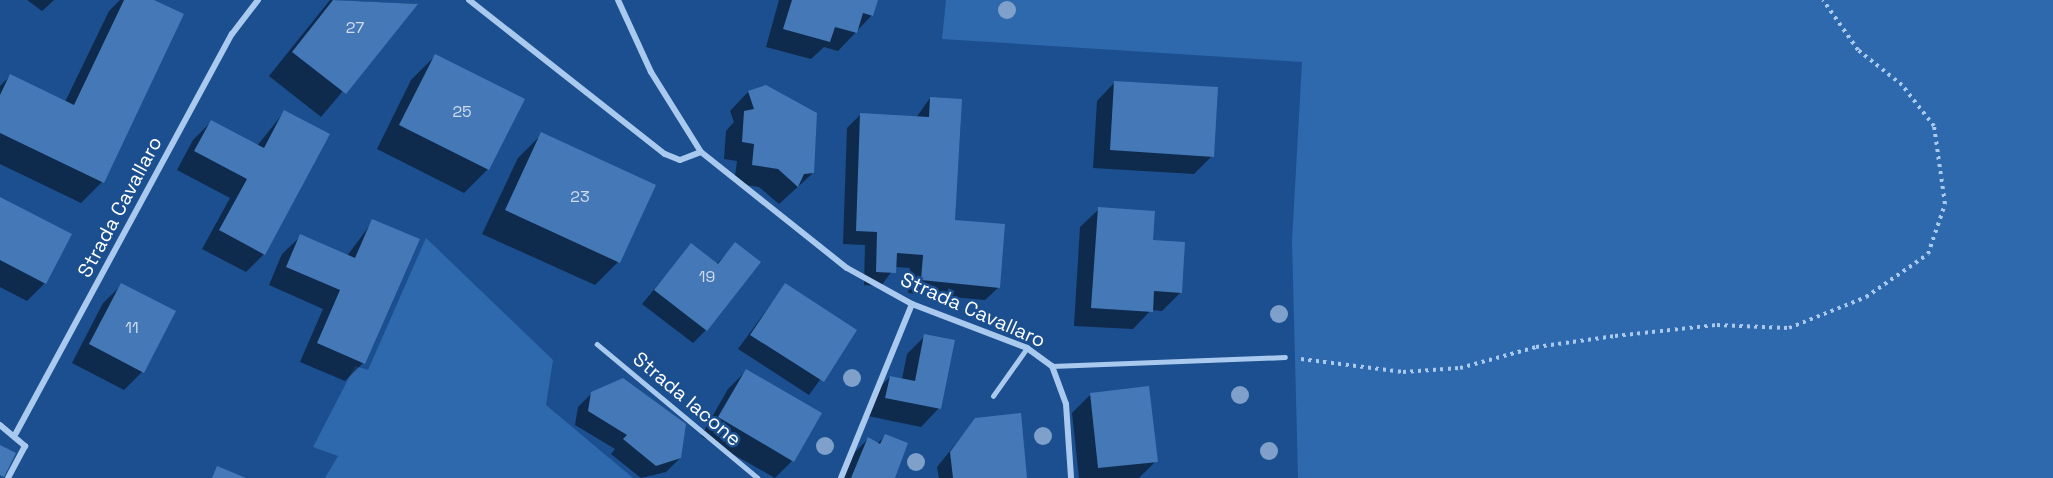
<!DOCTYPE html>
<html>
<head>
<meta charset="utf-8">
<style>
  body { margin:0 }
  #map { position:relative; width:2053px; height:478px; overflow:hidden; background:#1b4f8f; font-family:"Space Grotesk",sans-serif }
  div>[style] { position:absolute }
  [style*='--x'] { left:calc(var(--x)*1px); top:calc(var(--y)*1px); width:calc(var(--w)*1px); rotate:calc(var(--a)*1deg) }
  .green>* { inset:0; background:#2e69ad }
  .shadow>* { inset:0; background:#0007 }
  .building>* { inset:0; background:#4478b7 }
  .path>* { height:4px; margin-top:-2px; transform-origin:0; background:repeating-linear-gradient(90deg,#a9c9ee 0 3px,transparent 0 7.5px) }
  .lane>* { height:4.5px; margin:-2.25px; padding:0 2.25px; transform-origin:2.25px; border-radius:2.25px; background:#a9c9ee }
  .street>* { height:6px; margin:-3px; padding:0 3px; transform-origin:3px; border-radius:3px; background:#a9c9ee }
  .trees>* { width:18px; height:18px; margin:-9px; border-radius:50%; background:#7ea0ca }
  span { translate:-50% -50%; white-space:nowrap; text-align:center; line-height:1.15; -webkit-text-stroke:5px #1b4f8f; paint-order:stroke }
  .number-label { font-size:16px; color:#d0dded }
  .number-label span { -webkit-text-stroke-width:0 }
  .street-label { font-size:20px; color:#fff }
</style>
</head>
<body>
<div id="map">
  <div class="green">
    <div style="clip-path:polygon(946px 0,2053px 0,2053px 478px,1298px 478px,1292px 241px,1302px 62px,942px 39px)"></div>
    <div style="clip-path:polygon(426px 238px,553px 360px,546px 405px,633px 478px,325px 478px,338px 456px,313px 447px,355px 366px,368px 370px)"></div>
  </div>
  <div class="shadow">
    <div style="clip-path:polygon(27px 0,54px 0,42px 11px)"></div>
    <div style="clip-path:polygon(120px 0,151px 0,102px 182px,81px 203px,0 164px,0 86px,10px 76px,65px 102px,109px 11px)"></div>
    <div style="clip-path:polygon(330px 0,416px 4px,321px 117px,269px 76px)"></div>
    <div style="clip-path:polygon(779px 0,876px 0,872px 15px,838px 51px,824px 47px,811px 59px,766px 47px)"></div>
    <div style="clip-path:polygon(435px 56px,488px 169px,464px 193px,377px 149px,411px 80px)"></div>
    <div style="clip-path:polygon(1115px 82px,1212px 156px,1194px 174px,1093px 168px,1097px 101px)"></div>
    <div style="clip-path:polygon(766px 86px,813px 173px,779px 204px,759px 187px,734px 183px,737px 161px,724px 159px,726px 131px,734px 122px,730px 111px,748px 92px)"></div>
    <div style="clip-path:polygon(930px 98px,954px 222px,999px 287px,985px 300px,908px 293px,910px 268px,895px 267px,881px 286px,864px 285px,865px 245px,843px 244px,847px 128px,861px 114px,916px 118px)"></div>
    <div style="clip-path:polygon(284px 112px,264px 254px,246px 272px,202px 249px,230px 198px,177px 170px,193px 140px,211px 122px,257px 146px)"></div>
    <div style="clip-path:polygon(542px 134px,618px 262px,595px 285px,482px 234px,518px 158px)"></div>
    <div style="clip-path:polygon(0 198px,45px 283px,27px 301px,0 287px)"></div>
    <div style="clip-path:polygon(1099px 209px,1152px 241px,1181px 292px,1162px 311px,1151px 310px,1133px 329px,1074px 326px,1080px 227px)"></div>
    <div style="clip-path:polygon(373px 221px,418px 240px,363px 363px,345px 381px,300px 362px,323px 309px,269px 285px,282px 254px,301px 236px,347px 256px)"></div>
    <div style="clip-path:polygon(735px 244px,706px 330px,693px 343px,642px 304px,691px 245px,716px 265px)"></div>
    <div style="clip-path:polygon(122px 285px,142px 372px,124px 390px,72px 363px,103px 303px)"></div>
    <div style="clip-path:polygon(785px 285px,855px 331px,809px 395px,738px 349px)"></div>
    <div style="clip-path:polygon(925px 336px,939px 408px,921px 427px,868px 416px,872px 395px,890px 377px,902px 379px,907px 354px)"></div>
    <div style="clip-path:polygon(746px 371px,792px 461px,775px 478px,701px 436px,728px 389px)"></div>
    <div style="clip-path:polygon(592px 393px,680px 458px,666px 472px,641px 478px,611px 454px,615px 449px,575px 425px,578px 407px)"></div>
    <div style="clip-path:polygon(1090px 395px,1156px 461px,1139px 478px,1079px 478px,1072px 413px)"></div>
    <div style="clip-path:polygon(976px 419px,1026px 478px,939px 478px,937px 467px)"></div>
    <div style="clip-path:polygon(885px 436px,893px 478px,841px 478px,850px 457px,868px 439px,877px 444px)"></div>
  </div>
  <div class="building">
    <div style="clip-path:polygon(124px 0,154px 0,184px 14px,104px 183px,0 133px,0 95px,10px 74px,74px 105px)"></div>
    <div style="clip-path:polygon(333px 0,418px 4px,346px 94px,292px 52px)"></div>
    <div style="clip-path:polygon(792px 0,878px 0,873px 16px,863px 13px,857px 33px,835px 27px,830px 42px,783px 29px)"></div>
    <div style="clip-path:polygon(435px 54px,525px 99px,489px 170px,399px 125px)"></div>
    <div style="clip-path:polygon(1114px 81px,1218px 87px,1214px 157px,1110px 150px)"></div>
    <div style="clip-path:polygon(766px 85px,817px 113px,814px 173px,804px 174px,798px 187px,778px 169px,752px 165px,754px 144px,742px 142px,744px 111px,754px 109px,748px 91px)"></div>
    <div style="clip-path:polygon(930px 97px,962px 99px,955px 220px,1005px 224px,1000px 288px,921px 280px,923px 255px,897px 253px,896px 273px,876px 272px,877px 232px,856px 231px,860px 113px,929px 117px)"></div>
    <div style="clip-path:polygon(284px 110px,330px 134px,265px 255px,219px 230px,247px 179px,194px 151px,211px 120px,264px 148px)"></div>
    <div style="clip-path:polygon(541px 132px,656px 185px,620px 263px,505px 210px)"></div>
    <div style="clip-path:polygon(0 197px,72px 234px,46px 284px,0 260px)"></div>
    <div style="clip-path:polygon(1098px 207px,1155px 211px,1153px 240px,1185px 242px,1182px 293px,1154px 291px,1153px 312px,1091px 308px)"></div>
    <div style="clip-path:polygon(372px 219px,420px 239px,365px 364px,317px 343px,340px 290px,286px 267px,300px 234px,355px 258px)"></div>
    <div style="clip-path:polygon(735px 242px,761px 262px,707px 331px,654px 290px,691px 243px,718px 264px)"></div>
    <div style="clip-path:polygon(121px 283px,176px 311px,144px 373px,89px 344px)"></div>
    <div style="clip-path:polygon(785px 283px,857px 330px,824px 382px,750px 335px)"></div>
    <div style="clip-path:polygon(924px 334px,955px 340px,941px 409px,885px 398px,890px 376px,915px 381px)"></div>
    <div style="clip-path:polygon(746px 369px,822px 413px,794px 462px,718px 417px)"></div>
    <div style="clip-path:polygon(623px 378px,686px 424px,681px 458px,656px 466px,623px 439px,627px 435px,588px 411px,591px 392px)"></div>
    <div style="clip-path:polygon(1149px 386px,1158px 462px,1098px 468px,1090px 393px)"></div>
    <div style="clip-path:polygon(1021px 413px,1027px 478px,953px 478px,950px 452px,975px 418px)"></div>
    <div style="clip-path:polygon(885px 434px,908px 443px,895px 478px,851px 478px,868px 437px,880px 444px)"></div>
    <div style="clip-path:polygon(0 445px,16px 453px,4px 477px,0 475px)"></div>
    <div style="clip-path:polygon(217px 466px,246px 478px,212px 478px)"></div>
  </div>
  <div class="path">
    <div style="--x:1301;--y:359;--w:103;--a:7.3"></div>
    <div style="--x:1403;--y:372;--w:57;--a:-4"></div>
    <div style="--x:1460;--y:368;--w:79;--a:-15.4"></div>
    <div style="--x:1536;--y:347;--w:80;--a:-7.9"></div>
    <div style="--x:1615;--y:336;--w:103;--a:-6.2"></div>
    <div style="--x:1717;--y:325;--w:72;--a:2.4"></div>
    <div style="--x:1789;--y:328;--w:83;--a:-21.9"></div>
    <div style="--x:1866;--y:297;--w:75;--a:-34.7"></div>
    <div style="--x:1928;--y:254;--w:53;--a:-71.2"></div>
    <div style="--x:1945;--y:204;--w:79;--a:-98"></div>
    <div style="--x:1934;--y:126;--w:52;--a:-128"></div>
    <div style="--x:1902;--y:85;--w:56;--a:-141.5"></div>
    <div style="--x:1858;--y:50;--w:61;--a:-125"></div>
  </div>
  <div class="lane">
    <div style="--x:597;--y:344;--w:209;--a:39.8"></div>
    <div style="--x:1052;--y:366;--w:233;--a:-2.2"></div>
    <div style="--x:993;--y:396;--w:59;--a:-54.7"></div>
  </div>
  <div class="street">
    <div style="--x:469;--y:0;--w:249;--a:38.2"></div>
    <div style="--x:665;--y:154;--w:16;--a:22"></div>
    <div style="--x:680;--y:160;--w:22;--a:-21"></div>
    <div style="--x:618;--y:0;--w:79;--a:65.4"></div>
    <div style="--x:651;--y:72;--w:94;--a:58"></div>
    <div style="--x:701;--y:152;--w:186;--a:38.5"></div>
    <div style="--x:847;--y:268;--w:74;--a:29"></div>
    <div style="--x:912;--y:304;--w:123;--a:20.9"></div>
    <div style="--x:1027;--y:348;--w:31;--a:36"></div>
    <div style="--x:1052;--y:366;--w:40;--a:69.8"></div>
    <div style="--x:1066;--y:404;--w:74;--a:86.1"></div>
    <div style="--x:0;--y:425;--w:33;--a:40"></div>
    <div style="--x:25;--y:446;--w:36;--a:118"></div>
    <div style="--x:16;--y:433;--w:454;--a:-61.6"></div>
    <div style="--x:232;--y:34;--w:43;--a:-52.6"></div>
    <div style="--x:841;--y:478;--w:188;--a:-67.8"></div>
  </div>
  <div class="trees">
    <div style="left:1007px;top:10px"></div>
    <div style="left:1279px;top:314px"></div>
    <div style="left:852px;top:378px"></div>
    <div style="left:1240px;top:395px"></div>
    <div style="left:1043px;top:436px"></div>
    <div style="left:825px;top:446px"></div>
    <div style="left:1269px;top:451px"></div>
    <div style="left:916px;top:462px"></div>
  </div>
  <div class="number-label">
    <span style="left:355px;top:28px">27</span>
    <span style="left:462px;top:112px">25</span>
    <span style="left:580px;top:197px">23</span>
    <span style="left:707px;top:277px">19</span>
    <span style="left:132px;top:328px">11</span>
  </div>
  <div class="street-label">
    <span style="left:120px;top:207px;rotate:-62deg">Strada Cavallaro</span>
    <span style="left:973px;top:310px;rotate:24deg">Strada Cavallaro</span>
    <span style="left:687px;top:399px;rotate:40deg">Strada Iacone</span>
  </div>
</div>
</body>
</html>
